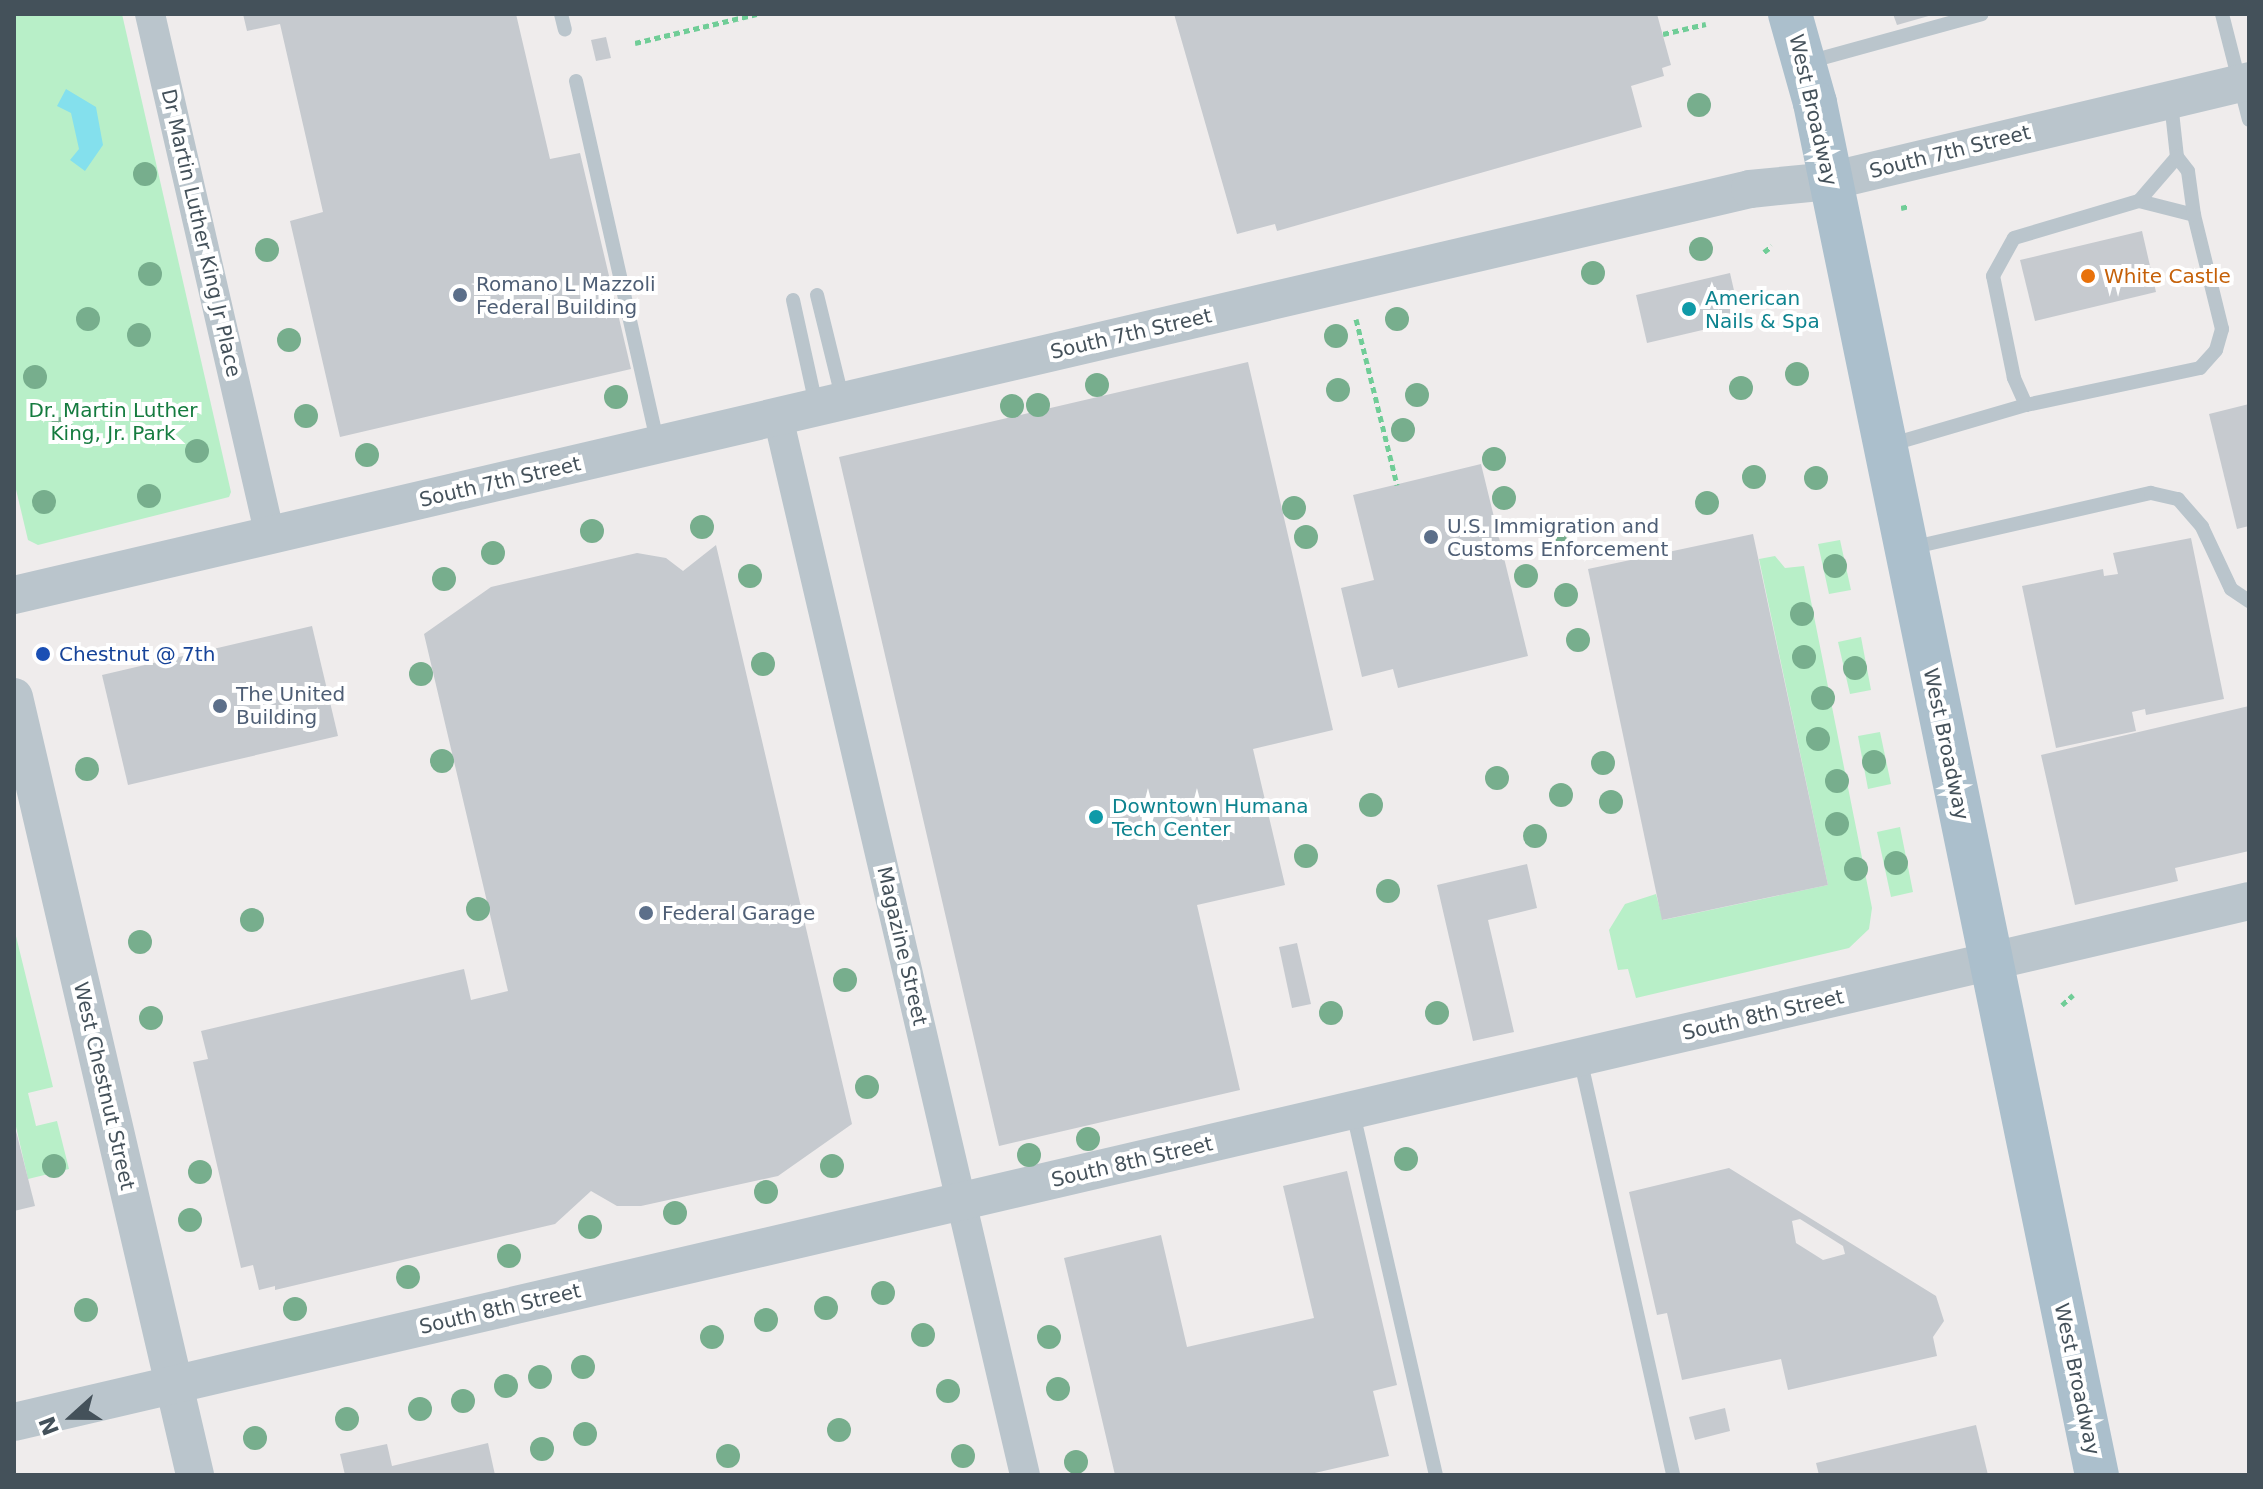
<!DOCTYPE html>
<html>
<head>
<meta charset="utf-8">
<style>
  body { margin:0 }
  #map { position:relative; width:2263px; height:1489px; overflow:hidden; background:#efecec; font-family:"DejaVu Sans",sans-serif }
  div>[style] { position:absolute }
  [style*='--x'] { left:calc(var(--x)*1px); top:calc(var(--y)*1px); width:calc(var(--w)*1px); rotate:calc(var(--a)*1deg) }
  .green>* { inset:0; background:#b8efc8 }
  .water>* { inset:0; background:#84e0ed }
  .building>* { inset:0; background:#c6cacf }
  .path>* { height:5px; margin-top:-2.5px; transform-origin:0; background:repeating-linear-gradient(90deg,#70cd97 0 6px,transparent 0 10px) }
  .service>* { height:14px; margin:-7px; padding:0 7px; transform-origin:7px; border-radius:7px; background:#bac5cc }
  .minor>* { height:30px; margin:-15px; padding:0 15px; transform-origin:15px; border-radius:15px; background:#bac5cc }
  .tertiary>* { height:38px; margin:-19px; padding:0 19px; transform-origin:19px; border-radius:19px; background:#bac5cc }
  .primary>* { height:44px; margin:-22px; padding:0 22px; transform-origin:22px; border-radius:22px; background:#abbfcc }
  .trees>* { width:24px; height:24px; margin:-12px; border-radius:50%; background:#77ae8d }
  .dots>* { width:22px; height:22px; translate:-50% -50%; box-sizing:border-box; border:4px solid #fff; border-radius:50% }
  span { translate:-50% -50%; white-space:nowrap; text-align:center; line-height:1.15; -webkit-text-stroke:8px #fff; paint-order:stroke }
  .street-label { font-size:20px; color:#44515a }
  .food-label { font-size:20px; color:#c56008 }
  .left { translate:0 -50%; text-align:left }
  .service-label { font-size:20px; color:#4e5e75 }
  .culture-label { font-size:20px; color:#0d838f }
  .park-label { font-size:20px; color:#157b3f }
  .transit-label { font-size:20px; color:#164399 }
  .frame { position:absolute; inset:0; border:16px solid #44515a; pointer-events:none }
  .north { position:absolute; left:32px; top:1377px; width:80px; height:80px; -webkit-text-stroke:6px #fff; paint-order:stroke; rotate:249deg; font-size:22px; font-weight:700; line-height:32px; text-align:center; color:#44515a }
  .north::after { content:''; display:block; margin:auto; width:28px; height:36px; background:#44515a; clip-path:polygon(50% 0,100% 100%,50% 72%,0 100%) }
</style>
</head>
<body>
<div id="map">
  <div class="green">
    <div style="clip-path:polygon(14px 14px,122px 14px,231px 492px,229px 497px,38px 545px,28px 540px,14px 481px)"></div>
    <div style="clip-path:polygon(1840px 540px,1851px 590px,1829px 594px,1818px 544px)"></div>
    <div style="clip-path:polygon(1775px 556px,1785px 568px,1804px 566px,1872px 908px,1869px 929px,1849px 948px,1636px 998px,1628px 969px,1618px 970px,1609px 930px,1625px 904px,1656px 894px,1663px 920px,1828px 885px,1759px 559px)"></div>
    <div style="clip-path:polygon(1861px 637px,1871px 690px,1850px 694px,1838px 642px)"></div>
    <div style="clip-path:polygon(1880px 732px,1891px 784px,1868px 789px,1858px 736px)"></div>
    <div style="clip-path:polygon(1900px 827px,1913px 892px,1891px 897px,1877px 832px)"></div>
    <div style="clip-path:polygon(14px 928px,53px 1087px,28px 1093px,36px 1126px,57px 1121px,69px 1169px,28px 1179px,14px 1118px)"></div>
  </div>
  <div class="water">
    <div style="clip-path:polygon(66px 89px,96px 107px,103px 145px,85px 171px,70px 160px,79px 149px,71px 113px,57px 106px)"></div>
  </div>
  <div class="building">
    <div style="clip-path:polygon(243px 14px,516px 14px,550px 159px,580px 153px,631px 369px,340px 437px,290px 221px,323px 212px,280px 24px,247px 31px)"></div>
    <div style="clip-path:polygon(1174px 14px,1657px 14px,1671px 65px,1662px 68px,1664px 76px,1631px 86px,1642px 127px,1277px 231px,1275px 224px,1237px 234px)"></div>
    <div style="clip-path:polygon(1893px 14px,1932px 14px,1932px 15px,1897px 25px)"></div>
    <div style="clip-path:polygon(606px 37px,611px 58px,596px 61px,591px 40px)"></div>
    <div style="clip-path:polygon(2142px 231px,2156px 292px,2035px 321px,2020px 260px)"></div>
    <div style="clip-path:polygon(1730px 273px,1741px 321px,1647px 343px,1636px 295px)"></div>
    <div style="clip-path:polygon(1248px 362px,1333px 730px,1253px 749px,1285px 885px,1197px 905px,1240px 1090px,999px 1146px,839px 457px)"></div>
    <div style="clip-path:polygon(2249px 404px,2249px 526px,2237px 529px,2209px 414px)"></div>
    <div style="clip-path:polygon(1481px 464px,1528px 656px,1398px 688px,1393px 669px,1362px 677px,1341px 588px,1374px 580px,1353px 495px)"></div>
    <div style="clip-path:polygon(1753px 534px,1828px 885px,1662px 920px,1588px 569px)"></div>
    <div style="clip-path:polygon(2191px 538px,2224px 699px,2146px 715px,2145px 709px,2132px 712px,2136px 731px,2056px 748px,2022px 586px,2103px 569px,2104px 576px,2118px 574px,2113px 553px)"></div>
    <div style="clip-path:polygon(716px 545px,852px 1124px,778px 1176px,641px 1206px,617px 1206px,591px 1191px,555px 1224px,275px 1290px,275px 1286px,259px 1290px,253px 1265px,241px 1268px,193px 1062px,208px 1059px,201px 1031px,464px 969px,471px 1000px,508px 991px,424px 634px,491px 587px,637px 553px,666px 558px,683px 571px)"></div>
    <div style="clip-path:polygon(312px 626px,338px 736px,128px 785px,102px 675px)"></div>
    <div style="clip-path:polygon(2249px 706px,2249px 851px,2175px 868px,2178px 881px,2075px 905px,2041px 755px)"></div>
    <div style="clip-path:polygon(1527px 864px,1537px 908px,1488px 920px,1514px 1032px,1473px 1041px,1437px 885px)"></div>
    <div style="clip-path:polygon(1297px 943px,1311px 1004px,1292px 1008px,1279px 947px)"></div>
    <div style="clip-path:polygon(14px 1123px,35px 1206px,14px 1211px)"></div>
    <div style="clip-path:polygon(evenodd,1729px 1168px,1936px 1296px,1944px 1321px,1933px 1337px,1937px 1356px,1788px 1390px,1781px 1359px,1682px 1380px,1667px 1313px,1657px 1315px,1629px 1192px,1729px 1168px,1800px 1219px,1843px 1246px,1845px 1254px,1823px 1260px,1796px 1243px,1792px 1221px,1800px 1219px)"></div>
    <div style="clip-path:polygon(1347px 1171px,1397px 1385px,1373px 1391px,1389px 1456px,1306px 1475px,1115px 1475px,1064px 1258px,1161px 1235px,1187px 1347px,1314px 1318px,1283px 1186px)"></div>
    <div style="clip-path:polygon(1725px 1408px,1730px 1431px,1695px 1440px,1689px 1417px)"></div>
    <div style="clip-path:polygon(1976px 1425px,1988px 1475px,1819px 1475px,1816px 1463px)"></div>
    <div style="clip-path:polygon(488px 1443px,495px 1475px,345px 1475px,340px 1454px,387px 1444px,392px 1466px)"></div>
  </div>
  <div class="path">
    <div style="--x:1663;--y:34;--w:44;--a:-13.1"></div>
    <div style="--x:635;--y:43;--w:125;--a:-13.4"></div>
    <div style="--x:1901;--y:208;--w:8;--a:-14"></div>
    <div style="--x:1764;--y:252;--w:10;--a:-37"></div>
    <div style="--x:1356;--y:319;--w:171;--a:76.1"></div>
    <div style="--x:2062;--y:1005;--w:15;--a:-42"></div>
  </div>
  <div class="service">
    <div style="--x:561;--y:14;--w:16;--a:76"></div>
    <div style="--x:2222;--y:14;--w:109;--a:75.7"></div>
    <div style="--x:1808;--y:62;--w:180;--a:-15.4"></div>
    <div style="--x:576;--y:81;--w:372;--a:77.3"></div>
    <div style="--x:2139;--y:201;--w:57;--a:14.3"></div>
    <div style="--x:817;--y:295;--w:109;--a:76.2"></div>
    <div style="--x:793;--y:300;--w:107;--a:77.6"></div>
    <div style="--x:2026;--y:405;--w:30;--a:-114"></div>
    <div style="--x:2014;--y:378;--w:104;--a:-101.6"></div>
    <div style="--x:1993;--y:276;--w:43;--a:-61.1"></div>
    <div style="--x:2014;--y:238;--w:130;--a:-16.5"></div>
    <div style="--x:2139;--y:201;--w:58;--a:-49.2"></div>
    <div style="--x:2177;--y:157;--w:54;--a:-96.3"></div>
    <div style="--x:1889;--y:445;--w:143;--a:-16.3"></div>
    <div style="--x:2026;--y:405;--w:178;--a:-12"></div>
    <div style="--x:2200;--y:368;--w:24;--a:-48"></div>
    <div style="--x:2216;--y:350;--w:22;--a:-74"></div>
    <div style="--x:2222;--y:329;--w:117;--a:-103.8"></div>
    <div style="--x:2194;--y:215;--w:44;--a:-97.8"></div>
    <div style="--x:2188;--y:171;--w:18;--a:-128"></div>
    <div style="--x:1910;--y:548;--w:247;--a:-12.9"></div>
    <div style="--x:2151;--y:493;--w:28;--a:13"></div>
    <div style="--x:2178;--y:499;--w:37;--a:49"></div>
    <div style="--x:2202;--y:527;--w:68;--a:64.9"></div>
    <div style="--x:2231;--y:589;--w:22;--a:34"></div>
    <div style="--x:1580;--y:1058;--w:427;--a:77.4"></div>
    <div style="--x:1353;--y:1113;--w:371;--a:77.1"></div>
  </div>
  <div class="minor">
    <div style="--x:150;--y:14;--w:536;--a:77.05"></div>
    <div style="--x:778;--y:417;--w:1086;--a:76.86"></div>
  </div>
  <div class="tertiary">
    <div style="--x:14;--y:595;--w:1783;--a:-13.16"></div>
    <div style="--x:1750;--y:189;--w:80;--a:-5.7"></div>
    <div style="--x:1830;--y:181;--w:431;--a:-13.4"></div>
    <div style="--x:14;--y:697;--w:799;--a:76.9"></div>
    <div style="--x:14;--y:1422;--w:2295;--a:-13.12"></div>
  </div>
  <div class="primary">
    <div style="--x:1790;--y:14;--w:92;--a:74.3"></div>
    <div style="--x:1815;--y:103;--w:1401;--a:78.39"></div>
  </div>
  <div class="trees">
    <div style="left:1699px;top:105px"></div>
    <div style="left:145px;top:174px"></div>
    <div style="left:1701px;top:249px"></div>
    <div style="left:267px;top:250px"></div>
    <div style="left:1593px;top:273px"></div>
    <div style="left:150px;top:274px"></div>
    <div style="left:88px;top:319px"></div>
    <div style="left:1397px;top:319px"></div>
    <div style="left:139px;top:335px"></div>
    <div style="left:1336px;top:336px"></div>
    <div style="left:289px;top:340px"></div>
    <div style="left:1797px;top:374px"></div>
    <div style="left:35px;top:377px"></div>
    <div style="left:1097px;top:385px"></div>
    <div style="left:1741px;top:388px"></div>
    <div style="left:1338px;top:390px"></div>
    <div style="left:1417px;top:395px"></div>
    <div style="left:616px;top:397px"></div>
    <div style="left:1038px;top:405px"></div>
    <div style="left:1012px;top:406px"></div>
    <div style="left:306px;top:416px"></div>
    <div style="left:61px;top:429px"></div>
    <div style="left:1403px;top:430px"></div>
    <div style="left:197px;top:451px"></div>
    <div style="left:367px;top:455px"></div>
    <div style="left:1494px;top:459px"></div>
    <div style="left:1754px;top:477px"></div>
    <div style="left:1816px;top:478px"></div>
    <div style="left:149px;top:496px"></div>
    <div style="left:1504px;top:498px"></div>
    <div style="left:44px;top:502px"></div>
    <div style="left:1707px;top:503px"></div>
    <div style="left:1294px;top:508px"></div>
    <div style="left:702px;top:527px"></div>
    <div style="left:592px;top:531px"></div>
    <div style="left:1306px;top:537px"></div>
    <div style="left:1558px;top:546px"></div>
    <div style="left:493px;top:553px"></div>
    <div style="left:1835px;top:566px"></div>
    <div style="left:750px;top:576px"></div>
    <div style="left:1526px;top:576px"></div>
    <div style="left:444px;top:579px"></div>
    <div style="left:1566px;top:595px"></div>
    <div style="left:1802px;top:614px"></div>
    <div style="left:1578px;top:640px"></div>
    <div style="left:1804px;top:657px"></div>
    <div style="left:763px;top:664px"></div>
    <div style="left:1855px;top:668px"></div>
    <div style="left:421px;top:674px"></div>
    <div style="left:1823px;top:698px"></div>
    <div style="left:1818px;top:739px"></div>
    <div style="left:442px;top:761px"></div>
    <div style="left:1874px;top:762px"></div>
    <div style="left:1603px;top:763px"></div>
    <div style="left:87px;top:769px"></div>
    <div style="left:1497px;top:778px"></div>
    <div style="left:1837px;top:781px"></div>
    <div style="left:1561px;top:795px"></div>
    <div style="left:1611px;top:802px"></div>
    <div style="left:1371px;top:805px"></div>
    <div style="left:1837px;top:824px"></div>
    <div style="left:1535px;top:836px"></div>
    <div style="left:1306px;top:856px"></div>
    <div style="left:1896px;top:863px"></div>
    <div style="left:1856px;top:869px"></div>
    <div style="left:1388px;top:891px"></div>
    <div style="left:478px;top:909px"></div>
    <div style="left:252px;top:920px"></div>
    <div style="left:140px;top:942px"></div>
    <div style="left:845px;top:980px"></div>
    <div style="left:1331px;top:1013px"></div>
    <div style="left:1437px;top:1013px"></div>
    <div style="left:151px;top:1018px"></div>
    <div style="left:867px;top:1087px"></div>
    <div style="left:1088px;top:1139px"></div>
    <div style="left:1029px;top:1155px"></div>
    <div style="left:1406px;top:1159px"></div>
    <div style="left:54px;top:1166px"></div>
    <div style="left:832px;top:1166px"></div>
    <div style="left:200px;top:1172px"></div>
    <div style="left:766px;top:1192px"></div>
    <div style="left:675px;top:1213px"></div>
    <div style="left:190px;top:1220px"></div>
    <div style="left:590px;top:1227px"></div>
    <div style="left:509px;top:1256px"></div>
    <div style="left:408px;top:1277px"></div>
    <div style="left:883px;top:1293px"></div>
    <div style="left:826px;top:1308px"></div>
    <div style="left:295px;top:1309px"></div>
    <div style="left:86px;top:1310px"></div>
    <div style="left:766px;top:1320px"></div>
    <div style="left:923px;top:1335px"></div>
    <div style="left:712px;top:1337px"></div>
    <div style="left:1049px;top:1337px"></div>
    <div style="left:583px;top:1367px"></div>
    <div style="left:540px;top:1377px"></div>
    <div style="left:506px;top:1386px"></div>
    <div style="left:1058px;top:1389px"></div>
    <div style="left:948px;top:1391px"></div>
    <div style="left:463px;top:1401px"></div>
    <div style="left:420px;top:1409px"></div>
    <div style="left:347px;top:1419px"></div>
    <div style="left:839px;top:1430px"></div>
    <div style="left:585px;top:1434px"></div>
    <div style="left:255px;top:1438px"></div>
    <div style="left:542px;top:1449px"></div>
    <div style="left:728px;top:1456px"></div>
    <div style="left:963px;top:1456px"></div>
    <div style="left:1076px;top:1462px"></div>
  </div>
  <div class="dots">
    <div style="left:2088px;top:276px;background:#e8710a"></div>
    <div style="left:460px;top:295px;background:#5c6f8a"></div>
    <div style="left:1689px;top:309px;background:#0f9aa8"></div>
    <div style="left:1431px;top:537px;background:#5c6f8a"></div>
    <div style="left:43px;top:654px;background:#1a4fb4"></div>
    <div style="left:220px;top:706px;background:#5c6f8a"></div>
    <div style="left:1096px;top:817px;background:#0f9aa8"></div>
    <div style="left:646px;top:913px;background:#5c6f8a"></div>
  </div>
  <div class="street-label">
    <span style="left:1813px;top:110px;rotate:77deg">West Broadway</span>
    <span style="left:1950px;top:152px;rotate:-14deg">South 7th Street</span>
    <span style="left:201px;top:233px;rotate:77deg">Dr Martin Luther King Jr Place</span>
    <span style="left:1131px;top:334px;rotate:-13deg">South 7th Street</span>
    <span style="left:500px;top:482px;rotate:-13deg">South 7th Street</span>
    <span style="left:1946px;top:744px;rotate:78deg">West Broadway</span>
    <span style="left:902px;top:946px;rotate:77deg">Magazine Street</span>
    <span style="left:1763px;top:1015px;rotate:-13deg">South 8th Street</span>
    <span style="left:104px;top:1086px;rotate:77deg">West Chestnut Street</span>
    <span style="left:1132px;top:1162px;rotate:-13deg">South 8th Street</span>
    <span style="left:500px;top:1309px;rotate:-13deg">South 8th Street</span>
    <span style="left:2077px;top:1379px;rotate:78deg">West Broadway</span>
  </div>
  <div class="food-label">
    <span class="left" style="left:2104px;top:276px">White Castle</span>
  </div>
  <div class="service-label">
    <span class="left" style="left:476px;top:296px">Romano L Mazzoli<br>Federal Building</span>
    <span class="left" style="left:1447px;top:538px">U.S. Immigration and<br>Customs Enforcement</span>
    <span class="left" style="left:236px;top:706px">The United<br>Building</span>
    <span class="left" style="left:662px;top:913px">Federal Garage</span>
  </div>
  <div class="culture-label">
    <span class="left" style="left:1705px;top:310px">American<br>Nails &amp; Spa</span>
    <span class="left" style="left:1112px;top:818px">Downtown Humana<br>Tech Center</span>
  </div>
  <div class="park-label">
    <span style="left:113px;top:422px">Dr. Martin Luther<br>King, Jr. Park</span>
  </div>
  <div class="transit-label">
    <span class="left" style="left:59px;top:654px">Chestnut @ 7th</span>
  </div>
  <div class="frame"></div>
  <div class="north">N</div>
</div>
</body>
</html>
